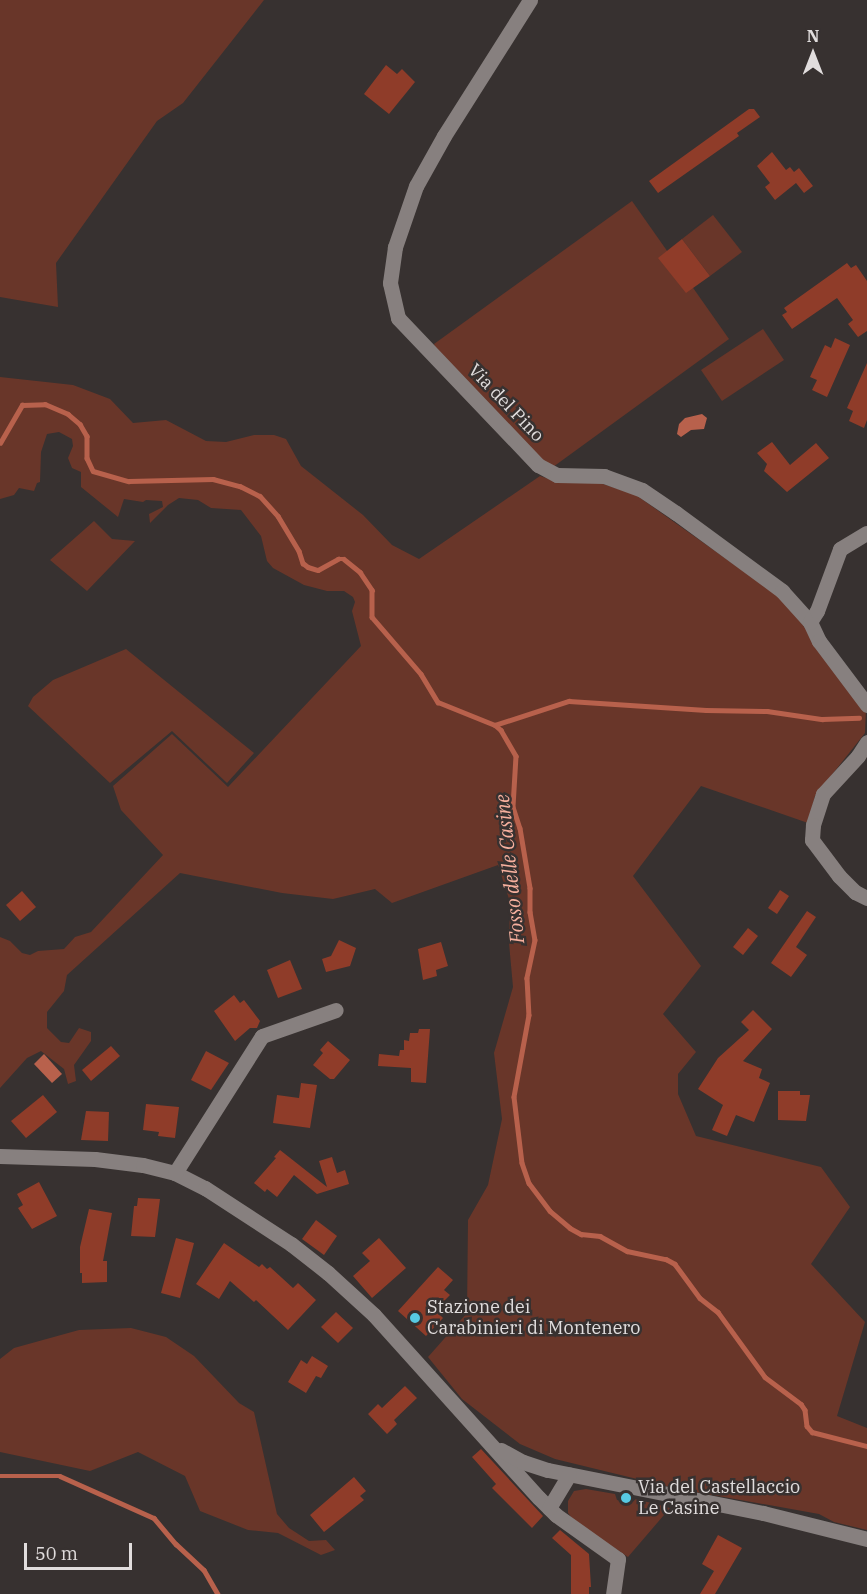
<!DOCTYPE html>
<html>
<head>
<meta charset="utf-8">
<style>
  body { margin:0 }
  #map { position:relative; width:867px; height:1594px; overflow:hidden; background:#373130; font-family:"IBM Plex Serif",serif }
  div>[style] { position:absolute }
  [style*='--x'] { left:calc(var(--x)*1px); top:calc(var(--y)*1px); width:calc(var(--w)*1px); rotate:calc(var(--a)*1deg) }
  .green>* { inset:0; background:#693629 }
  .water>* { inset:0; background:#b8614c }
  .stream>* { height:4.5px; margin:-2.25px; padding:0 2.25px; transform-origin:2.25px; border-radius:2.25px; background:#b8614c }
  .building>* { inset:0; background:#8f3c29 }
  .minor>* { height:15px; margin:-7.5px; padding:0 7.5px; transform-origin:7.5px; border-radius:7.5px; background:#87807f }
  .dots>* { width:16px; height:16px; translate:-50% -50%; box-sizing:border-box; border:3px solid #373130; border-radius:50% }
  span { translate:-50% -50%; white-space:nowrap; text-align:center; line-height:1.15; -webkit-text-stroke:5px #373130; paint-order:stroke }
  .street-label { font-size:18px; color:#e1dddd }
  .poi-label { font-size:18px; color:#e1dddd }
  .left { translate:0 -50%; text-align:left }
  .water-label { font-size:20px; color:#f7b09e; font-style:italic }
  .north { position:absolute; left:783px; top:24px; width:60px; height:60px; -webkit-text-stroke:4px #373130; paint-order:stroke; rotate:0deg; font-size:16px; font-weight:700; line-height:24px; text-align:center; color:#e1dddd }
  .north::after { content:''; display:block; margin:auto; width:21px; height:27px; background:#e1dddd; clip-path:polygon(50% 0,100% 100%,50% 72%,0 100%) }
  .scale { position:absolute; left:24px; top:1543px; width:108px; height:27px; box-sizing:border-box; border:3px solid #e1dddd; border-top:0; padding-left:8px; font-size:18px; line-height:21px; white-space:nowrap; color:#e1dddd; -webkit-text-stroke:4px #373130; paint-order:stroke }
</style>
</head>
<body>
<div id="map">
  <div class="green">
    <div style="clip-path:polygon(0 0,264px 0,183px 103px,157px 121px,56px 263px,58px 307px,0 297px)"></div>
    <div style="clip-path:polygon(632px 201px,729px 339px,553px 467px,544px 464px,437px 352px,434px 344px)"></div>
    <div style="clip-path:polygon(713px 215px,742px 252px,710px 276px,682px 239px)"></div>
    <div style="clip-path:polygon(763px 329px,784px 360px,722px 401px,701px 370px)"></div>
    <div style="clip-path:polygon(0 377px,73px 385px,110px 399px,133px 423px,166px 420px,206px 441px,226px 442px,254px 435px,274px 435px,286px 439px,301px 466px,363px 515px,392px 545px,419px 559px,540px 476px,555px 481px,591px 480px,636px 495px,784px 600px,866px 709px,865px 733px,815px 796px,808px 823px,701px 786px,633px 876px,701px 966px,663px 1014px,696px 1052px,678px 1074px,678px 1094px,696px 1136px,821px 1167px,850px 1207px,811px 1264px,865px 1322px,837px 1416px,867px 1428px,867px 1530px,834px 1522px,819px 1514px,674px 1488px,555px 1459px,520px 1444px,462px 1399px,428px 1357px,467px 1313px,468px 1220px,488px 1185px,502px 1119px,494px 1053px,513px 987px,509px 943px,510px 902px,498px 865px,392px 903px,375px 889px,333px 899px,282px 893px,180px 873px,67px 975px,64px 991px,47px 1012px,47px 1028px,61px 1042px,69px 1043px,79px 1028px,91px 1032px,91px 1041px,74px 1065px,76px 1081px,68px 1084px,64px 1069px,41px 1051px,27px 1058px,0 1088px,0 937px,10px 941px,22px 953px,30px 955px,38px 951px,64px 949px,75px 937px,91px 932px,163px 855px,121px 810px,113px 786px,172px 734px,228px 787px,361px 646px,352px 611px,355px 602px,353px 597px,344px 591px,327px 591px,304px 585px,273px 568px,267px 561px,261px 536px,241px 510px,211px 508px,198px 500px,179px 498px,168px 505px,150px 523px,149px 514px,163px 507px,162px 501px,146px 500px,143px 502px,124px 499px,118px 517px,81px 487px,81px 472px,72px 468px,68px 458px,73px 446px,72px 439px,59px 432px,47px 434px,41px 452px,40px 482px,37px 483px,34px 491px,19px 488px,14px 495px,0 499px)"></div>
    <div style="clip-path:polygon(94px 521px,112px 539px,135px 541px,87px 591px,50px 560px)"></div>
    <div style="clip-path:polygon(126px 649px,254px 753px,227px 783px,172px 731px,110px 783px,28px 706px,33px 697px,53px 680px)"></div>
    <div style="clip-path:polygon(131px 1328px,166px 1337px,194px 1356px,239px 1403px,254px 1412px,277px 1514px,289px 1528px,309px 1541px,326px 1540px,335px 1550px,321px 1555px,278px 1533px,248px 1530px,200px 1511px,185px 1476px,138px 1452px,90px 1471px,0 1452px,0 1359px,14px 1348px,79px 1330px)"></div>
    <div style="clip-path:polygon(586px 1489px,615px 1494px,617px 1500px,631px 1503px,636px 1499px,670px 1508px,628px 1557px,575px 1522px,568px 1513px,568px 1501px,574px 1491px)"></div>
  </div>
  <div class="water">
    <div style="clip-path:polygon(702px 414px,707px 418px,704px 429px,691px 430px,681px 437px,677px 434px,679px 424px,685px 418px)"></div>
    <div style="clip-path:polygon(44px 1054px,62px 1074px,52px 1083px,34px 1064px)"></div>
  </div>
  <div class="stream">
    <div style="--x:0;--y:443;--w:44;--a:-59.9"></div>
    <div style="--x:22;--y:405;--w:23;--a:-2"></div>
    <div style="--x:45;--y:404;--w:25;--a:23"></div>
    <div style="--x:68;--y:414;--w:16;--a:40"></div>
    <div style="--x:80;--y:424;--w:14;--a:60"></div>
    <div style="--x:87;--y:436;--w:22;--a:90"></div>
    <div style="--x:87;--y:458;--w:14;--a:65"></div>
    <div style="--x:93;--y:471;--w:37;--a:16"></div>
    <div style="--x:129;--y:481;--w:84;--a:-1.4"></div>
    <div style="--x:213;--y:479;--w:28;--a:15"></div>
    <div style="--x:240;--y:486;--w:22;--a:27"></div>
    <div style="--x:260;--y:496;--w:27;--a:48"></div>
    <div style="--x:278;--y:516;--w:41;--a:59"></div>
    <div style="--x:299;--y:551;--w:13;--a:72"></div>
    <div style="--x:303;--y:563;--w:6;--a:39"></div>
    <div style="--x:308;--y:567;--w:10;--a:17"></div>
    <div style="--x:318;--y:570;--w:23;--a:-29"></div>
    <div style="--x:338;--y:559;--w:6;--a:0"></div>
    <div style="--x:344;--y:559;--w:21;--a:39"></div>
    <div style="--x:360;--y:572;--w:22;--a:56"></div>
    <div style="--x:372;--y:590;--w:27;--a:90"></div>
    <div style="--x:372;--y:617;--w:75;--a:49.3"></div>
    <div style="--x:421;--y:674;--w:33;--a:59"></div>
    <div style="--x:438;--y:702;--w:61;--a:22"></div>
    <div style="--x:495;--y:725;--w:8;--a:40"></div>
    <div style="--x:501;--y:730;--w:30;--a:60"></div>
    <div style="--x:516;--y:756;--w:51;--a:93.4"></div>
    <div style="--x:513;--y:807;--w:22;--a:72"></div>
    <div style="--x:520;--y:828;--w:61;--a:80.5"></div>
    <div style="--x:530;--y:888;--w:24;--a:90"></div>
    <div style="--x:530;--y:912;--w:28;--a:80"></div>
    <div style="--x:535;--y:940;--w:39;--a:102"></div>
    <div style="--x:527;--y:978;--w:37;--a:87"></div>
    <div style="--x:529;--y:1015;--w:83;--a:100.4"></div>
    <div style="--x:514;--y:1097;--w:66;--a:83.1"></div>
    <div style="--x:522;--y:1163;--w:21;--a:71"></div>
    <div style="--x:529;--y:1183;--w:35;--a:53"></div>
    <div style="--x:550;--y:1211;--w:26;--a:40"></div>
    <div style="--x:570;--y:1228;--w:13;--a:29"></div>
    <div style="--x:581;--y:1234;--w:19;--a:6"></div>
    <div style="--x:600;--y:1236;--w:31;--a:29"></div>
    <div style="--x:627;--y:1251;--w:40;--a:12"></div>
    <div style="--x:666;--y:1259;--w:10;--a:29"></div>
    <div style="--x:675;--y:1264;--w:42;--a:53.7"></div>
    <div style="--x:700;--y:1298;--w:23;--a:38"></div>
    <div style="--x:718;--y:1312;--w:80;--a:54.1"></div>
    <div style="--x:765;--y:1377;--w:45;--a:36.9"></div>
    <div style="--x:801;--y:1404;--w:7;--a:56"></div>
    <div style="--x:805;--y:1410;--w:16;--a:83"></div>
    <div style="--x:807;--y:1426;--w:8;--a:50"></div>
    <div style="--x:812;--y:1432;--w:57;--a:14.3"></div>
    <div style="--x:495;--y:725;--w:78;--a:-18"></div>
    <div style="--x:569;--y:701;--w:137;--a:3.8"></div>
    <div style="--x:706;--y:710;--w:61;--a:0.9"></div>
    <div style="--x:767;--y:711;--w:56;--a:8.3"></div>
    <div style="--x:822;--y:719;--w:37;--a:-2"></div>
    <div style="--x:0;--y:1476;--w:60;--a:0"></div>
    <div style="--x:60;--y:1476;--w:103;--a:24.1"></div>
    <div style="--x:154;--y:1518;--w:34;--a:50"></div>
    <div style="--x:176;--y:1544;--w:38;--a:43"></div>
    <div style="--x:204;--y:1570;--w:28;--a:60"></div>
  </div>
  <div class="building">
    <div style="clip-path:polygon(386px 65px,397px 74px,402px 69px,415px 82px,389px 114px,364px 94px)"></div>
    <div style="clip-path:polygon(749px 109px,754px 109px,760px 117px,737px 133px,739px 136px,658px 193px,649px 181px)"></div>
    <div style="clip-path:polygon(772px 152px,786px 170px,790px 167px,794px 172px,799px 168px,813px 186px,804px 193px,796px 183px,775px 200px,765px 187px,770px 183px,757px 166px)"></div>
    <div style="clip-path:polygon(682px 239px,710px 276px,686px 293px,658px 258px)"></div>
    <div style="clip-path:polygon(847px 263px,851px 268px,856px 265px,867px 281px,867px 331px,858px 337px,848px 324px,853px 320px,837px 298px,792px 329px,782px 315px,787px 312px,784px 308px)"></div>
    <div style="clip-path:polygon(835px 338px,850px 345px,827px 397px,812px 390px,817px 380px,810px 377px,825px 345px,831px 348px)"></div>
    <div style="clip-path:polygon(867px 363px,867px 420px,864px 428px,849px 421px,853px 411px,847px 408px)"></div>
    <div style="clip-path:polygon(772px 442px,790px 465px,816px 443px,829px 458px,787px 492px,764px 471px,767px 464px,757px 453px)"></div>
    <div style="clip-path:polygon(780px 890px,789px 896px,777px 914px,768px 908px)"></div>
    <div style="clip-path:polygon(22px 891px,36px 907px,20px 921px,6px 905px)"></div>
    <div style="clip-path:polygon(807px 911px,816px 917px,796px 947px,807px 955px,791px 977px,771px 963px)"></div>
    <div style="clip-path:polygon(748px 928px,758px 936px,743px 955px,733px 947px)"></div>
    <div style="clip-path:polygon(339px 940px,356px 948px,350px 966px,326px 972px,322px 959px,331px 956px)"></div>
    <div style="clip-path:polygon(441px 942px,448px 966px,436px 970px,437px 976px,423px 980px,418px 949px)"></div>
    <div style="clip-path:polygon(290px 960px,302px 989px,278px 998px,267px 970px)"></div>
    <div style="clip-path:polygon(234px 995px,240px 1003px,244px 1000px,260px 1021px,257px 1028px,250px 1028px,235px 1041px,214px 1011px)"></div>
    <div style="clip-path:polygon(753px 1010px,772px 1029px,743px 1061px,762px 1069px,759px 1078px,770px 1083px,754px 1122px,736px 1115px,727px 1136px,712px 1130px,723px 1105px,698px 1089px,718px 1058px,749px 1030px,741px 1022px)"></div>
    <div style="clip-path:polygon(419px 1029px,430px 1029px,426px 1083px,411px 1082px,411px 1068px,378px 1066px,379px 1054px,399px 1056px,400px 1050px,404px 1050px,404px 1040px,409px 1041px,410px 1033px,418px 1033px)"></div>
    <div style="clip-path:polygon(328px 1041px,350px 1060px,334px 1079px,330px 1079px,313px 1065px,323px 1053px,320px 1050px)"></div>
    <div style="clip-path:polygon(111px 1046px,120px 1056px,91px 1081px,82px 1070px)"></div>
    <div style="clip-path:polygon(206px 1051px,229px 1063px,211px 1090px,191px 1080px)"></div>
    <div style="clip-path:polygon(301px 1083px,317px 1085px,310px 1128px,273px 1123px,277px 1095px,299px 1098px)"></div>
    <div style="clip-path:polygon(778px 1091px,800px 1091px,800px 1095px,810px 1095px,806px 1121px,778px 1120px)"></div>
    <div style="clip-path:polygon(43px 1095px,57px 1112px,26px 1138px,11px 1121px)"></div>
    <div style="clip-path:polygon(146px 1104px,179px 1107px,175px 1138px,158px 1136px,159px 1132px,143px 1130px)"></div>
    <div style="clip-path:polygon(86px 1111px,109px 1112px,108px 1141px,81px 1140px)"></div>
    <div style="clip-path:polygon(280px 1150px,327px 1187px,319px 1161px,332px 1157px,337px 1173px,345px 1170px,349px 1184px,317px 1194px,294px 1175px,277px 1197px,267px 1189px,265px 1192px,254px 1183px,276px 1158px,274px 1157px)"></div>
    <div style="clip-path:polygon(39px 1182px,57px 1216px,32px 1229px,18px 1208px,23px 1205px,17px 1194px)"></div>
    <div style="clip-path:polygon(138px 1198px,160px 1199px,155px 1237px,131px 1236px,134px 1206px,137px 1206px)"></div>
    <div style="clip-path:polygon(89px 1209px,112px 1213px,103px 1261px,107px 1261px,107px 1282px,82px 1283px,82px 1273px,80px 1273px,80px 1247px)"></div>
    <div style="clip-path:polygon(316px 1220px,337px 1236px,324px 1255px,302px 1239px)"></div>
    <div style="clip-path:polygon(176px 1238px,194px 1243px,180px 1298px,161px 1293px)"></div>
    <div style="clip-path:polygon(379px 1238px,406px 1268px,372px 1298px,353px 1276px,370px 1261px,362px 1253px)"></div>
    <div style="clip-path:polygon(224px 1243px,259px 1267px,262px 1264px,267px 1269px,270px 1267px,293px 1288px,298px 1283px,316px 1300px,288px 1330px,256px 1300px,254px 1302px,230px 1281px,219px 1299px,196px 1284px)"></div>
    <div style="clip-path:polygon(438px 1267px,453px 1280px,444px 1290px,450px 1295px,435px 1310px,443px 1318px,426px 1336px,398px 1311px)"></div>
    <div style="clip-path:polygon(336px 1312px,353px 1328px,338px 1343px,321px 1327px)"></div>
    <div style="clip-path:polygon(312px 1356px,328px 1366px,321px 1378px,316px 1376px,306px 1393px,288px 1382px,301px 1360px,307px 1364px)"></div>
    <div style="clip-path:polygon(405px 1386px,417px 1398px,394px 1420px,397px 1424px,387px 1434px,368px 1414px,378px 1404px,382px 1408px)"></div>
    <div style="clip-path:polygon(481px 1449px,543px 1516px,532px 1528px,492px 1488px,496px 1484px,472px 1457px)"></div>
    <div style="clip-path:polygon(354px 1477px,366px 1491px,360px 1496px,364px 1500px,324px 1532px,310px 1515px)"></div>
    <div style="clip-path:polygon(560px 1530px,589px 1554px,591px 1587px,589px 1587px,589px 1594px,571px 1594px,571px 1555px,552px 1538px)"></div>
    <div style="clip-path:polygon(718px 1535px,742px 1548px,715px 1594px,700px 1594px,714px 1571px,702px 1564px)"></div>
  </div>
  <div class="minor">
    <div style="--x:530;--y:0;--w:161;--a:122.3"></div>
    <div style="--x:444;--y:136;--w:57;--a:119.2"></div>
    <div style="--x:416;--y:186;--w:65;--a:109"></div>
    <div style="--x:395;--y:247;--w:36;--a:98"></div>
    <div style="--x:390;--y:283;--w:36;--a:77"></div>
    <div style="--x:398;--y:318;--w:203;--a:46.4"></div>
    <div style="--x:538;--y:465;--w:21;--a:28"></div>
    <div style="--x:557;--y:475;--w:47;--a:1.2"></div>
    <div style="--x:604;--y:476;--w:40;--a:20.2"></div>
    <div style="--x:642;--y:490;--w:41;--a:34.1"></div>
    <div style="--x:676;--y:513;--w:132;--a:36.3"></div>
    <div style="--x:782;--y:591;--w:42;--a:47.9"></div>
    <div style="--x:810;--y:622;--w:21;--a:65"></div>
    <div style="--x:819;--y:641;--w:80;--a:53.1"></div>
    <div style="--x:810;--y:622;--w:13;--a:-58"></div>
    <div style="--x:817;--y:611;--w:66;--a:-69.6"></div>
    <div style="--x:840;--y:549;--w:31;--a:-31"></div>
    <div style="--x:867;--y:742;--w:17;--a:123"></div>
    <div style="--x:858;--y:756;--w:52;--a:132.6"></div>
    <div style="--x:823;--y:794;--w:33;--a:108"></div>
    <div style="--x:813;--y:825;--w:15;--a:94"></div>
    <div style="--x:812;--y:840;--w:45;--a:53.1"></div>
    <div style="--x:839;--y:876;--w:23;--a:45"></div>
    <div style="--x:855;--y:892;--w:13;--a:27"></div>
    <div style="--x:0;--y:1156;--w:95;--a:1.8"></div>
    <div style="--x:95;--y:1159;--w:48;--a:7.1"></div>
    <div style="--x:143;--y:1165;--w:33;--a:14"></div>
    <div style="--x:175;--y:1173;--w:34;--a:27"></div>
    <div style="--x:205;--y:1188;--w:103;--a:33.1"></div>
    <div style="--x:291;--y:1244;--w:47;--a:38.1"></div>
    <div style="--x:328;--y:1273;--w:62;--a:42.4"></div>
    <div style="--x:374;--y:1315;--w:246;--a:48"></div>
    <div style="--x:539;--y:1498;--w:24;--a:45"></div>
    <div style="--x:556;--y:1515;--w:76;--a:35.4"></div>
    <div style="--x:618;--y:1559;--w:35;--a:98"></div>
    <div style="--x:175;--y:1173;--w:162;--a:-57.6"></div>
    <div style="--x:262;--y:1036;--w:78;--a:-19.4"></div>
    <div style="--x:501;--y:1450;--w:25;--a:29"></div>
    <div style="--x:523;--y:1462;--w:26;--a:18"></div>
    <div style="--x:548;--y:1470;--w:219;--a:11.3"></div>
    <div style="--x:763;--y:1513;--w:107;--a:14"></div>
    <div style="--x:549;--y:1508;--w:39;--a:-59"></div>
  </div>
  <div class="dots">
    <div style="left:415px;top:1318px;background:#57c9e2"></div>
    <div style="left:626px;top:1498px;background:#57c9e2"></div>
  </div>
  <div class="street-label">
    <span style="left:506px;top:403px;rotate:46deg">Via del Pino</span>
  </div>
  <div class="poi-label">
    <span class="left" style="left:427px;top:1318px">Stazione dei<br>Carabinieri di Montenero</span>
    <span class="left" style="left:638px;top:1498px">Via del Castellaccio<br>Le Casine</span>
  </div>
  <div class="water-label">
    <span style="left:509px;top:869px;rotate:-96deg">Fosso delle Casine</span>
  </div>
  <div class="north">N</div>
  <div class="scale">50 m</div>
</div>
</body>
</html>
